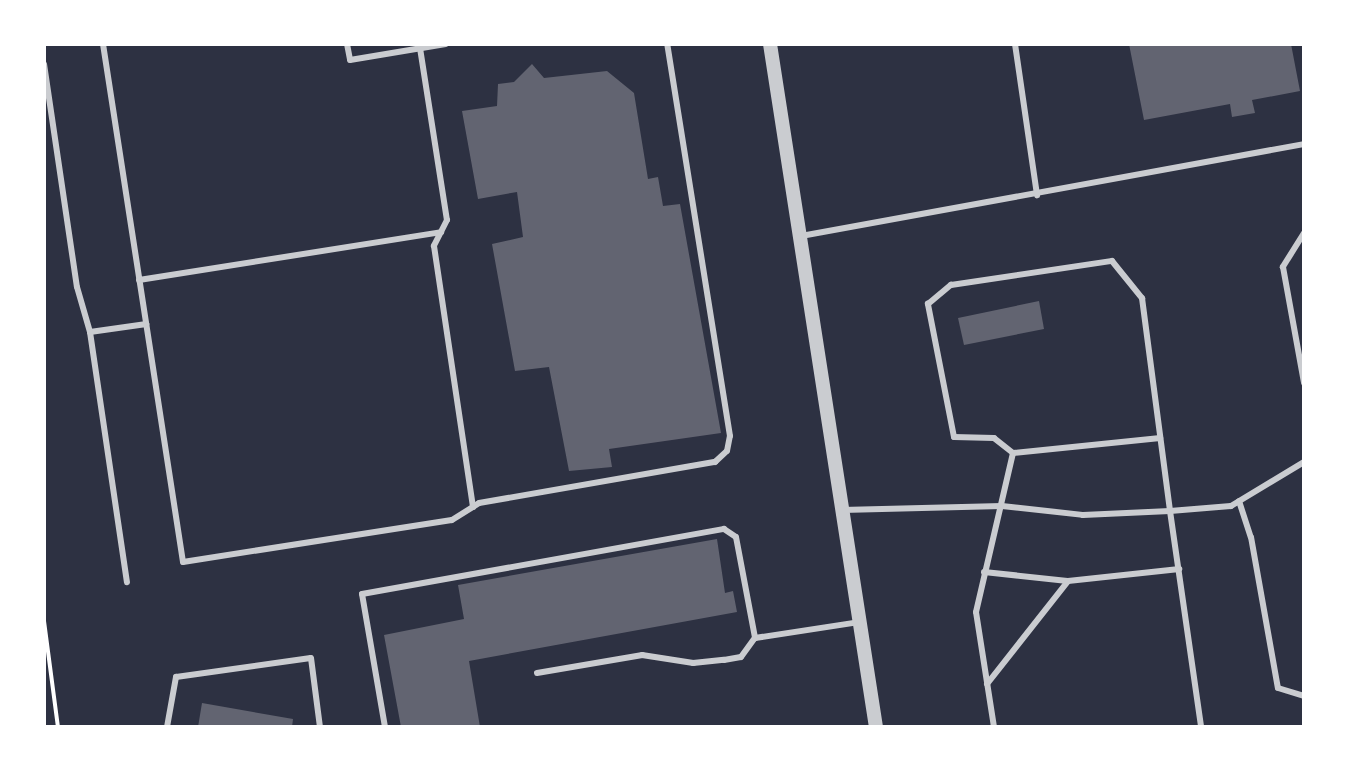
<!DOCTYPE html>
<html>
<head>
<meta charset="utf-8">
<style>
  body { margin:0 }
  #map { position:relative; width:1348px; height:771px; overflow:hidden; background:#2d3142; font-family:"PT Sans Narrow",sans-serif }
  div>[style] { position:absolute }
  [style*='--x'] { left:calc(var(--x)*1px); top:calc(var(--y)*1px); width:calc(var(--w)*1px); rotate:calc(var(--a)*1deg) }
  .building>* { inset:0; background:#626471 }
  .path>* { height:4px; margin:-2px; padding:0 2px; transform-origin:2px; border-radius:2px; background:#fff }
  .service>* { height:6px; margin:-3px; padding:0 3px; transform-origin:3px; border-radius:3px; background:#caccd0 }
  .tertiary>* { height:14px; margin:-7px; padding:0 7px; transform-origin:7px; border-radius:7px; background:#caccd0 }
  span { translate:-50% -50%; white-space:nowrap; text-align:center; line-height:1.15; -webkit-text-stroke:8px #fff; paint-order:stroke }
  .frame { position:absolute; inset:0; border:46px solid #fff; pointer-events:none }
</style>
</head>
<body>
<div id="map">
  <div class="building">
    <div style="clip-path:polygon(1129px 44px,1291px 44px,1300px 91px,1252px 100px,1255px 113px,1232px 117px,1230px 104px,1144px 120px)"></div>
    <div style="clip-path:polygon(532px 64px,544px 78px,607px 71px,634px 93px,648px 179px,658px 177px,663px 206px,680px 204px,721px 433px,609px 449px,612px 467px,569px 471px,549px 367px,515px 371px,492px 244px,523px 237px,517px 192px,478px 199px,462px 111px,497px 106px,498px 84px,514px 82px)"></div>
    <div style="clip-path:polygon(1039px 301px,1044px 329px,964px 345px,958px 318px)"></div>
    <div style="clip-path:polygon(717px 539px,725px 593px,733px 591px,737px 612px,469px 661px,480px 727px,401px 727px,384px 635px,464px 619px,458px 585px)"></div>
    <div style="clip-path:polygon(202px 703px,293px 719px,292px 727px,198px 727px)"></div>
  </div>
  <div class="path">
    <div style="--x:44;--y:621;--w:107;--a:82.5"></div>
  </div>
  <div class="service">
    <div style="--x:103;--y:44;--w:524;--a:81.22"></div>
    <div style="--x:183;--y:562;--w:272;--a:-8.9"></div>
    <div style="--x:452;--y:520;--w:32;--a:-32"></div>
    <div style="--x:479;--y:503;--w:240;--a:-9.9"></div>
    <div style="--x:715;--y:462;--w:16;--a:-43"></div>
    <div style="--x:727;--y:451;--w:15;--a:-79"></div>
    <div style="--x:730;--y:436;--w:397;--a:-99.1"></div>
    <div style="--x:347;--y:44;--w:16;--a:79"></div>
    <div style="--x:350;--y:60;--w:97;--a:-9.5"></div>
    <div style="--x:1015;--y:44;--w:153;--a:81.7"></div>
    <div style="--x:420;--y:48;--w:174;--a:81.1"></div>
    <div style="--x:447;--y:220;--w:29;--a:117"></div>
    <div style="--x:434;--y:246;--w:264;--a:81.5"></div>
    <div style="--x:44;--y:64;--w:225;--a:81.6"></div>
    <div style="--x:77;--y:287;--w:47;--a:73.9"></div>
    <div style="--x:90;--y:332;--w:57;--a:-8.1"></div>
    <div style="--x:1304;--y:233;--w:40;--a:122"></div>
    <div style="--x:1283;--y:267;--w:118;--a:79.7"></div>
    <div style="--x:801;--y:236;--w:511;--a:-10.36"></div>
    <div style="--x:139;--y:280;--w:306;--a:-9"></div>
    <div style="--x:90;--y:332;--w:253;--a:81.6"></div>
    <div style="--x:1013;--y:453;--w:148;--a:-5.8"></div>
    <div style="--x:1239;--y:501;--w:38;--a:72"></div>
    <div style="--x:1251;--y:537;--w:153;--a:79.9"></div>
    <div style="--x:1278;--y:688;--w:27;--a:17"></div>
    <div style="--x:842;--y:510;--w:160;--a:-1.4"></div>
    <div style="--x:1002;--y:506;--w:81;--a:6.3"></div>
    <div style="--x:1083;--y:515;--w:87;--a:-2.6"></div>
    <div style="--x:1170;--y:511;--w:218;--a:81.8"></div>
    <div style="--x:984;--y:572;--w:84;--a:6.1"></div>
    <div style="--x:1068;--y:581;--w:112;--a:-6.2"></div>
    <div style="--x:537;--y:673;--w:107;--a:-9.7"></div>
    <div style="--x:642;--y:655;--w:52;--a:8.9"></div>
    <div style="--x:693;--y:663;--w:31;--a:-6"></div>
    <div style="--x:724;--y:660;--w:17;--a:-10"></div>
    <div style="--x:741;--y:657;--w:24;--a:-54"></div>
    <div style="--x:755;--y:638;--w:105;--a:-8.7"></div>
    <div style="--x:987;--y:684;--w:131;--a:-51.8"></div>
    <div style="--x:167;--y:727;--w:51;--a:-79.8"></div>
    <div style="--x:176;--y:677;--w:136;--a:-8"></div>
    <div style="--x:311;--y:658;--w:70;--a:82.6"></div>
    <div style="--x:385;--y:727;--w:135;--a:-99.8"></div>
    <div style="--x:362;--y:594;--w:368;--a:-10.2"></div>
    <div style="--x:724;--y:529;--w:14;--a:34"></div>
    <div style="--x:736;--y:537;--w:103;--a:79.3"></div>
    <div style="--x:994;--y:727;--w:116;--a:-98.9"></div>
    <div style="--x:976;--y:612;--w:163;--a:-76.9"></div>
    <div style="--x:1013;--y:453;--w:24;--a:-142"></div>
    <div style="--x:994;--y:438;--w:40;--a:-178.6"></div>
    <div style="--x:954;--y:437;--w:136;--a:-101.1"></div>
    <div style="--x:928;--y:304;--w:30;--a:-40"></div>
    <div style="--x:951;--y:285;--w:163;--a:-8.5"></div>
    <div style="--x:1112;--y:261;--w:48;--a:51"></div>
    <div style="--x:1142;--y:298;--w:215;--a:82.5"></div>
    <div style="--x:1170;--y:511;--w:61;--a:-4.7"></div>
    <div style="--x:1231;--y:506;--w:85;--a:-31.1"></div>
  </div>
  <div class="tertiary">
    <div style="--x:770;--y:44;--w:691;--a:81.18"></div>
  </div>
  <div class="frame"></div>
</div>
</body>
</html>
